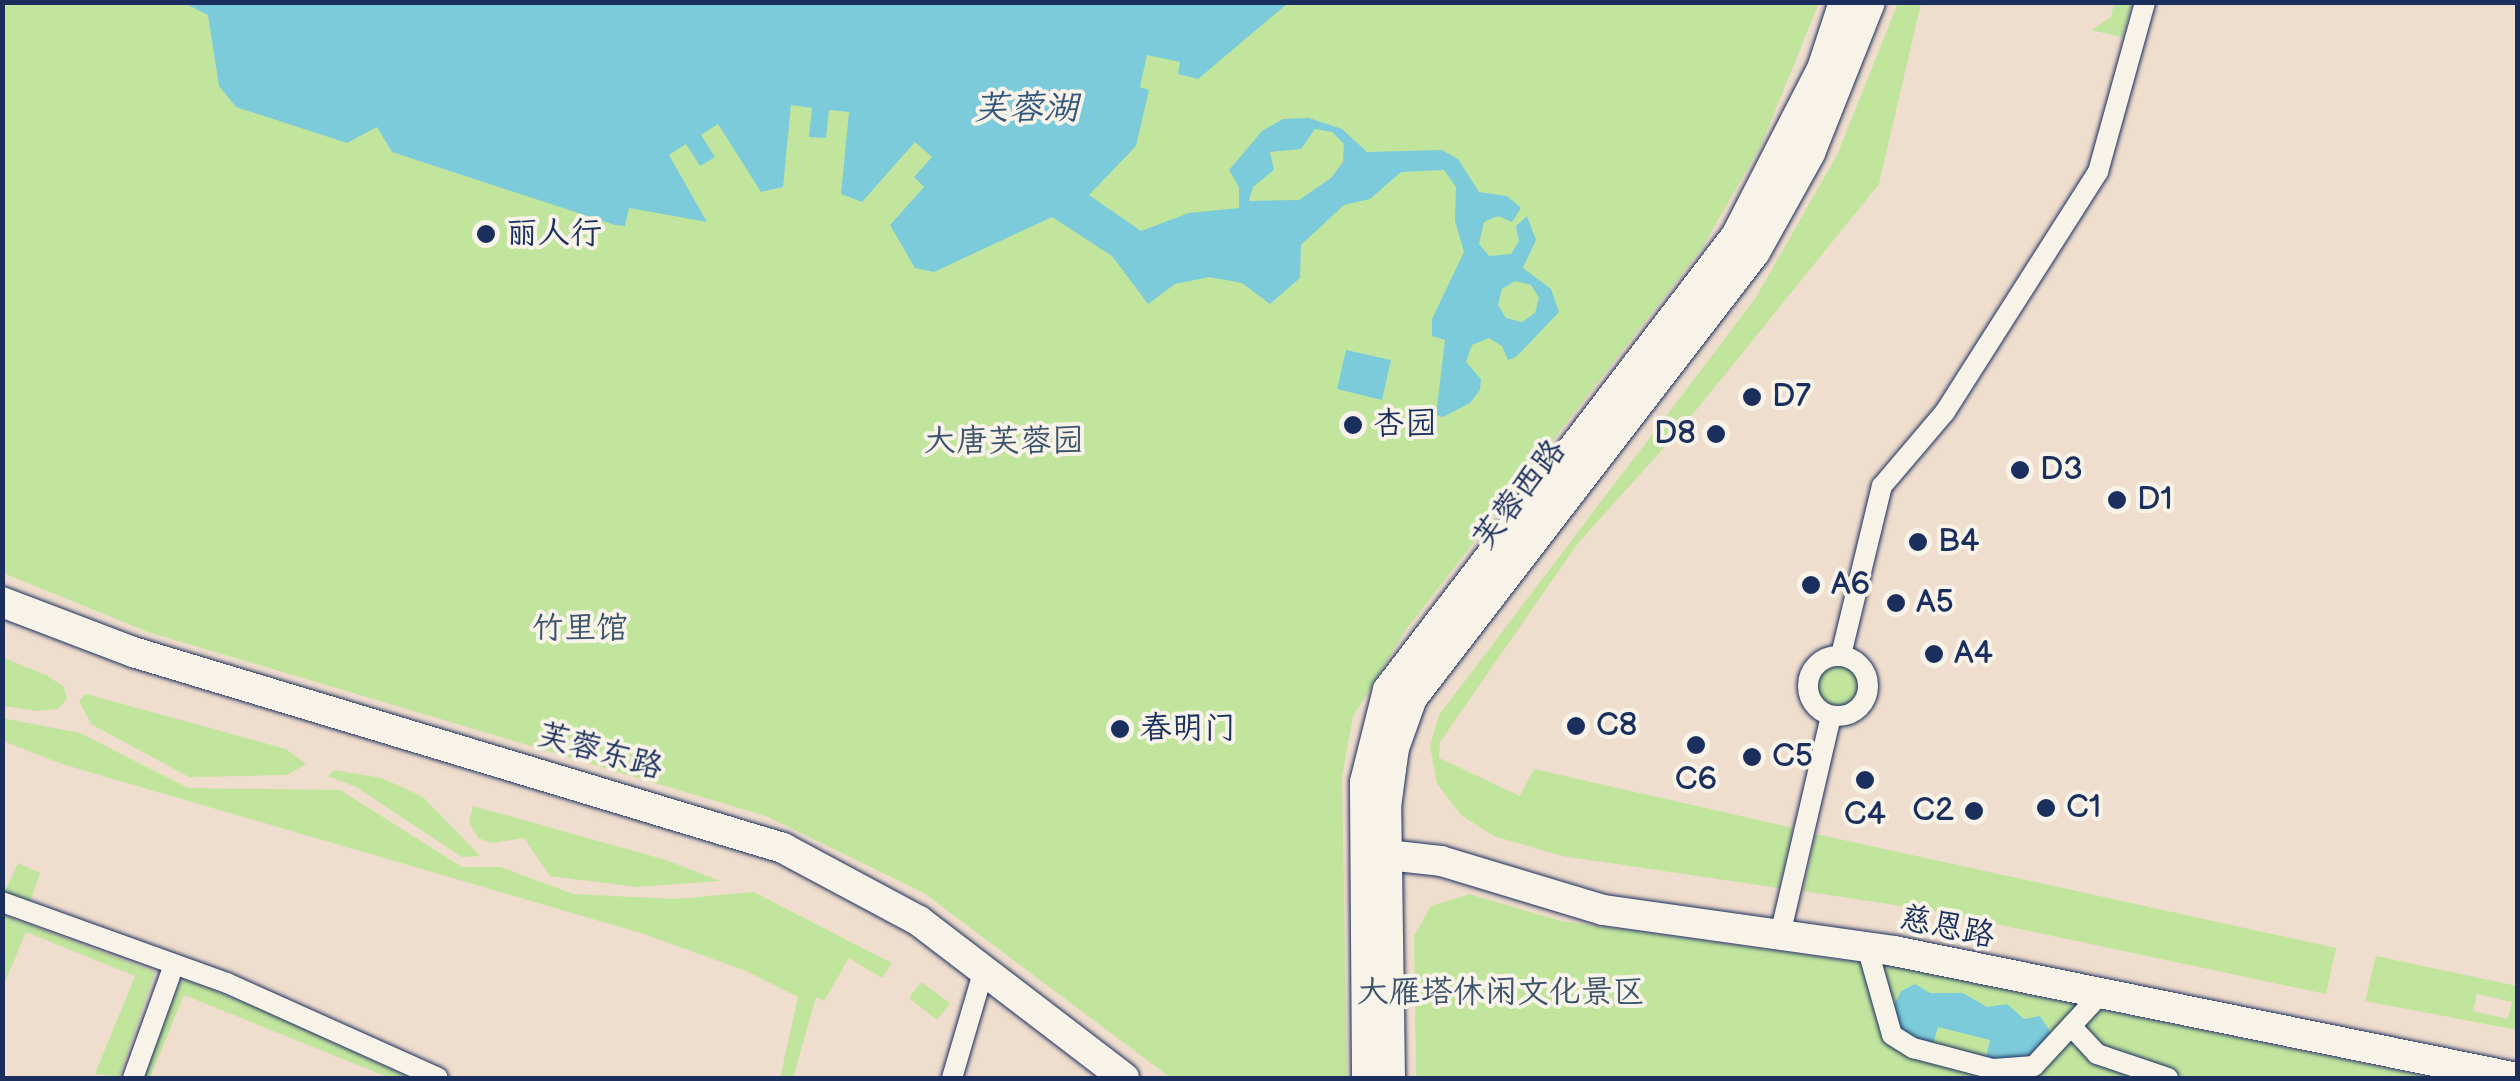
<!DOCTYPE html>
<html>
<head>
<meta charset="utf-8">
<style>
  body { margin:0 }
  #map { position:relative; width:2520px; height:1081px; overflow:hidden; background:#efddcd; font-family:"Balsamiq Sans","LXGW WenKai TC",sans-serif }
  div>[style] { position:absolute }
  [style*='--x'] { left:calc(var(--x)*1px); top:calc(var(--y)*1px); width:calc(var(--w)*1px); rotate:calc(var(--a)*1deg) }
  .green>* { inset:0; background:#c2e59e }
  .round { border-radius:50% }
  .water>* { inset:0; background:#7ccbda }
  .roads { filter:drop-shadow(0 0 2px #1b2f5e) drop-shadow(0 0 2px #1b2f5e) }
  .minor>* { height:20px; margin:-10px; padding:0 10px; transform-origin:10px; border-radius:10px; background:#f7f3e8 }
  .minor>.ring { margin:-10px; padding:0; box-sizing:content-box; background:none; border:20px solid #f7f3e8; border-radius:50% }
  .secondary>* { height:30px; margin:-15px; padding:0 15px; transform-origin:15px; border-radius:15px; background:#f7f3e8 }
  .dots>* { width:28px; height:28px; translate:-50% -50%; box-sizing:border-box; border:5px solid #f7f3e8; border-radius:50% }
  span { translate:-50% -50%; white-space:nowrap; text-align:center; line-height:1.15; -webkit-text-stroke:8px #f7f3e8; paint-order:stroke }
  .poi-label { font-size:32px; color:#1b2f5e }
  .left { translate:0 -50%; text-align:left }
  .right { translate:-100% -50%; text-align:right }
  .park-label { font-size:32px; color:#3c536b }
  .street-label { font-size:32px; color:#1b2f5e }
  .water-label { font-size:35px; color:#33567d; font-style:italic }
  .frame { position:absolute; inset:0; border:5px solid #1b2f5e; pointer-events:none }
</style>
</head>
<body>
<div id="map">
  <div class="green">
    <div style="clip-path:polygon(3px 3px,1819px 3px,1761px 145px,1702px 248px,1405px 631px,1353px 717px,1342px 776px,1347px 1078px,1171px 1078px,924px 893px,766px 816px,148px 632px,3px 573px)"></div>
    <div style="clip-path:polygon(1898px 3px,1921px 3px,1879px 184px,1680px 430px,1578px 543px,1440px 742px,1439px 758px,1520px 796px,1534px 769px,1793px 828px,1779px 888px,1562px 856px,1494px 836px,1461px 815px,1437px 784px,1430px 746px,1439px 715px,1755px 299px,1837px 155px)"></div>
    <div style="clip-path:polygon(2114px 3px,2132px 3px,2122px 37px,2091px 30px,2111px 17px)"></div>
    <div style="clip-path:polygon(2px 657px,48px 676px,64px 687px,67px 699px,58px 709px,38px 711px,3px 706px)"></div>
    <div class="round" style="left:1816px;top:664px;width:44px;height:44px"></div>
    <div style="clip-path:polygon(86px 694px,286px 749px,306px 764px,287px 775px,189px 777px,91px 724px,79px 701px)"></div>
    <div style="clip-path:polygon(2px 718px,80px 733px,188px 788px,340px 790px,462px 867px,501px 867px,573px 894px,676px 899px,753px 892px,892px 963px,882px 978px,849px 958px,824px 1001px,816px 997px,793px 1078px,780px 1078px,798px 997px,746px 971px,644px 934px,62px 764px,3px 741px)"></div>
    <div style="clip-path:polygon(334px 770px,382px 778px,423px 797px,480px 856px,462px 857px,356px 787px,328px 776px)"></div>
    <div style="clip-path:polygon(473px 806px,666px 860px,720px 881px,636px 887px,550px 876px,524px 838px,492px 843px,478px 838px,469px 822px)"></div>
    <div style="clip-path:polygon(1816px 834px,2336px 948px,2326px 994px,1940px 912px,1803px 891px)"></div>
    <div style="clip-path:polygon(18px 863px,40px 873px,30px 903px,5px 892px)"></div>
    <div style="clip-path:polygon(1469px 894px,1561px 921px,1899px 968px,2433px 1078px,1416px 1078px,1414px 936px,1431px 906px)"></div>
    <div style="clip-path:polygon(3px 915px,155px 972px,119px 1077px,95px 1074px,135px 976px,26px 932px,3px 987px)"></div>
    <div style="clip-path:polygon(evenodd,2376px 956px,2517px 986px,2517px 1030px,2365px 1001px,2376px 956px,2477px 994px,2512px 1002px,2508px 1019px,2473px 1011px,2477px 994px)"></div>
    <div style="clip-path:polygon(186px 980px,255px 1007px,410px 1078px,390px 1078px,184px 995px,150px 1078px,144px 1078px,179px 984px)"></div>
    <div style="clip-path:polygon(921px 982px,950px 1003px,937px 1020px,909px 998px)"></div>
  </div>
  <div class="water">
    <div style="clip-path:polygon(evenodd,186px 4px,1288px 3px,1198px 79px,1178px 74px,1180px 62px,1147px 55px,1140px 87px,1149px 90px,1136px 146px,1089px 195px,1141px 231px,1189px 213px,1239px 208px,1239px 187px,1229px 170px,1262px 131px,1283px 119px,1309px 118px,1342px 129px,1367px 152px,1442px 150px,1458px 159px,1479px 192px,1507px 196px,1521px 208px,1512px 222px,1498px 216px,1484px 222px,1479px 244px,1489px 256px,1511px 254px,1519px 241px,1516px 226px,1527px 216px,1536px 240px,1523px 268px,1551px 289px,1559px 312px,1516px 357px,1508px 360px,1502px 346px,1489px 338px,1472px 345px,1466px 362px,1481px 379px,1480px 390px,1470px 403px,1443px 417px,1436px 415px,1445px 340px,1432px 336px,1432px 319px,1464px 252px,1455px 221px,1456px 187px,1444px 170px,1401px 172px,1370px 199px,1344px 205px,1301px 245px,1300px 278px,1270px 304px,1242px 283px,1209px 277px,1175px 284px,1148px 304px,1112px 256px,1052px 217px,934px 272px,915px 268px,890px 225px,924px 187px,914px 177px,932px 157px,915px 142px,862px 202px,841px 194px,849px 112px,829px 110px,826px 138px,809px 137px,812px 108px,791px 105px,783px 187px,761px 192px,718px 124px,701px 135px,715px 157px,700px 166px,686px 144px,669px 155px,707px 222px,629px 208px,625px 226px,615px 225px,392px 152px,377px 127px,347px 143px,236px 107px,219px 86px,208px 15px,186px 4px,1315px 129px,1332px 132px,1344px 144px,1343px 162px,1331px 178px,1299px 200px,1249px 201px,1253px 187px,1274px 170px,1270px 152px,1301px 149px,1315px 129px,186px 4px,1515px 281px,1531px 285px,1539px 298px,1535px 313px,1522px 322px,1506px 318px,1498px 305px,1502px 289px,1515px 281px)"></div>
    <div style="clip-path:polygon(1346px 350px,1391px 360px,1382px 400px,1337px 389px)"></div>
    <div style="clip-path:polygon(1915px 984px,1930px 993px,1963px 993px,1987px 1007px,2007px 1004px,2024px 1019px,2040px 1016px,2051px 1033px,2029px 1057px,2012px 1062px,1986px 1058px,1990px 1040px,1938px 1027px,1933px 1044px,1916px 1039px,1902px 1031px,1891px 1011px,1901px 991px)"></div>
  </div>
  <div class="roads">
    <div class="minor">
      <div style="--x:1841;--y:655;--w:174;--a:-76.4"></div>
      <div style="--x:1882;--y:486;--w:97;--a:-49.6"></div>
      <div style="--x:1945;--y:412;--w:285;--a:-57.5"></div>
      <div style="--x:2098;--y:172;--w:176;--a:-74.5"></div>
      <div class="ring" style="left:1808px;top:656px;width:40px;height:40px"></div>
      <div style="--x:2;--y:902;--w:239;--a:19.8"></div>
      <div style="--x:227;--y:983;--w:231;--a:24.2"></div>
      <div style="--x:1780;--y:935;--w:225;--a:-76.9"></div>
      <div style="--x:1867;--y:947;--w:91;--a:74.1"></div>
      <div style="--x:1892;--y:1035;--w:25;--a:32"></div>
      <div style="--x:1913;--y:1048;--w:83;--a:14.7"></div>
      <div style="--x:1993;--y:1069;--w:41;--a:-4.2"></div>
      <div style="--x:2034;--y:1066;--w:94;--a:-47.2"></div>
      <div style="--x:2072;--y:1027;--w:37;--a:47"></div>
      <div style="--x:2097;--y:1054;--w:75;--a:18.7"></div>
      <div style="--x:133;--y:1078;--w:120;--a:-70.1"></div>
      <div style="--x:952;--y:1078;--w:114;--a:-73.6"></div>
    </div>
    <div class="secondary">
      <div style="--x:2;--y:602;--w:140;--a:20.9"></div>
      <div style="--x:133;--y:652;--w:679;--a:16.78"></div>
      <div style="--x:783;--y:848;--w:154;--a:28.2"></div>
      <div style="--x:919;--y:921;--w:258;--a:37.4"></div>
      <div style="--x:1369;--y:853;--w:72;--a:6.3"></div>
      <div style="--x:1441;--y:861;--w:169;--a:16.8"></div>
      <div style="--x:1603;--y:910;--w:294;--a:8"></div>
      <div style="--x:1894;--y:951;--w:636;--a:11.52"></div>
      <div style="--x:1367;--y:1078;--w:296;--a:-90.4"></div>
      <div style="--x:1365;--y:782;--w:95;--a:-76"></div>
      <div style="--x:1388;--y:690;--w:572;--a:-52.53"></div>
      <div style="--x:1736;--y:236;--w:188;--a:-62.8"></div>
      <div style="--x:1822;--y:69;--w:71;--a:-71.8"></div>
      <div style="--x:1390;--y:1078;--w:271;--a:-90.8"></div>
      <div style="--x:1386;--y:807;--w:60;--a:-82.3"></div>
      <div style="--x:1394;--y:748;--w:53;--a:-70.2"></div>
      <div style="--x:1412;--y:698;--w:563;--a:-52.44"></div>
      <div style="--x:1755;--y:252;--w:113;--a:-60.9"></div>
      <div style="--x:1810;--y:153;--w:162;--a:-68.3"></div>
    </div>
  </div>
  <div class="dots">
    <div style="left:486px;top:234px;background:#1b2f5e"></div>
    <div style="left:1752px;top:397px;background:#1b2f5e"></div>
    <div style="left:1353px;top:425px;background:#1b2f5e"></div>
    <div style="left:1716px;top:434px;background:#1b2f5e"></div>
    <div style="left:2020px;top:470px;background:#1b2f5e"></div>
    <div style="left:2117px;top:500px;background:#1b2f5e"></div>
    <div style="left:1918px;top:542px;background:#1b2f5e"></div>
    <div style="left:1811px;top:585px;background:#1b2f5e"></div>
    <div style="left:1896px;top:603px;background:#1b2f5e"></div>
    <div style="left:1934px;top:654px;background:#1b2f5e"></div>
    <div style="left:1576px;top:726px;background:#1b2f5e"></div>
    <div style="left:1120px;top:729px;background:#1b2f5e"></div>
    <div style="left:1696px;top:745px;background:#1b2f5e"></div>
    <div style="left:1752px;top:757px;background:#1b2f5e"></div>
    <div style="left:1865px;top:780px;background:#1b2f5e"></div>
    <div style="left:2046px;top:808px;background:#1b2f5e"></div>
    <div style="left:1974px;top:811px;background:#1b2f5e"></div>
  </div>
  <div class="poi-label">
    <span class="left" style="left:506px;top:234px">丽人行</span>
    <span class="left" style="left:1772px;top:397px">D7</span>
    <span class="left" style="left:1373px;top:425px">杏园</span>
    <span class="right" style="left:1696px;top:434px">D8</span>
    <span class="left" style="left:2040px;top:470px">D3</span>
    <span class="left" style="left:2137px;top:500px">D1</span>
    <span class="left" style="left:1938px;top:542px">B4</span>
    <span class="left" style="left:1831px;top:585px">A6</span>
    <span class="left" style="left:1916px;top:603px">A5</span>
    <span class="left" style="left:1954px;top:654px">A4</span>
    <span class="left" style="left:1596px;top:726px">C8</span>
    <span class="left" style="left:1140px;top:729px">春明门</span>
    <span class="left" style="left:1772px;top:757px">C5</span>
    <span style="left:1696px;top:780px">C6</span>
    <span class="left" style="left:2066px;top:808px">C1</span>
    <span class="right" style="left:1954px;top:811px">C2</span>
    <span style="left:1865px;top:815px">C4</span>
  </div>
  <div class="park-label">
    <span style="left:1004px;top:442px">大唐芙蓉园</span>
    <span style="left:580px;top:629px">竹里馆</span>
    <span style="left:1501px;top:993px">大雁塔休闲文化景区</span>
  </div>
  <div class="street-label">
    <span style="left:1520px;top:495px;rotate:-52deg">芙蓉西路</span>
    <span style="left:600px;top:752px;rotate:16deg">芙蓉东路</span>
    <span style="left:1947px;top:928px;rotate:12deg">慈恩路</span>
  </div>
  <div class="water-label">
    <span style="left:1026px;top:109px">芙蓉湖</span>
  </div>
  <div class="frame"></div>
</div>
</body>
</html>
